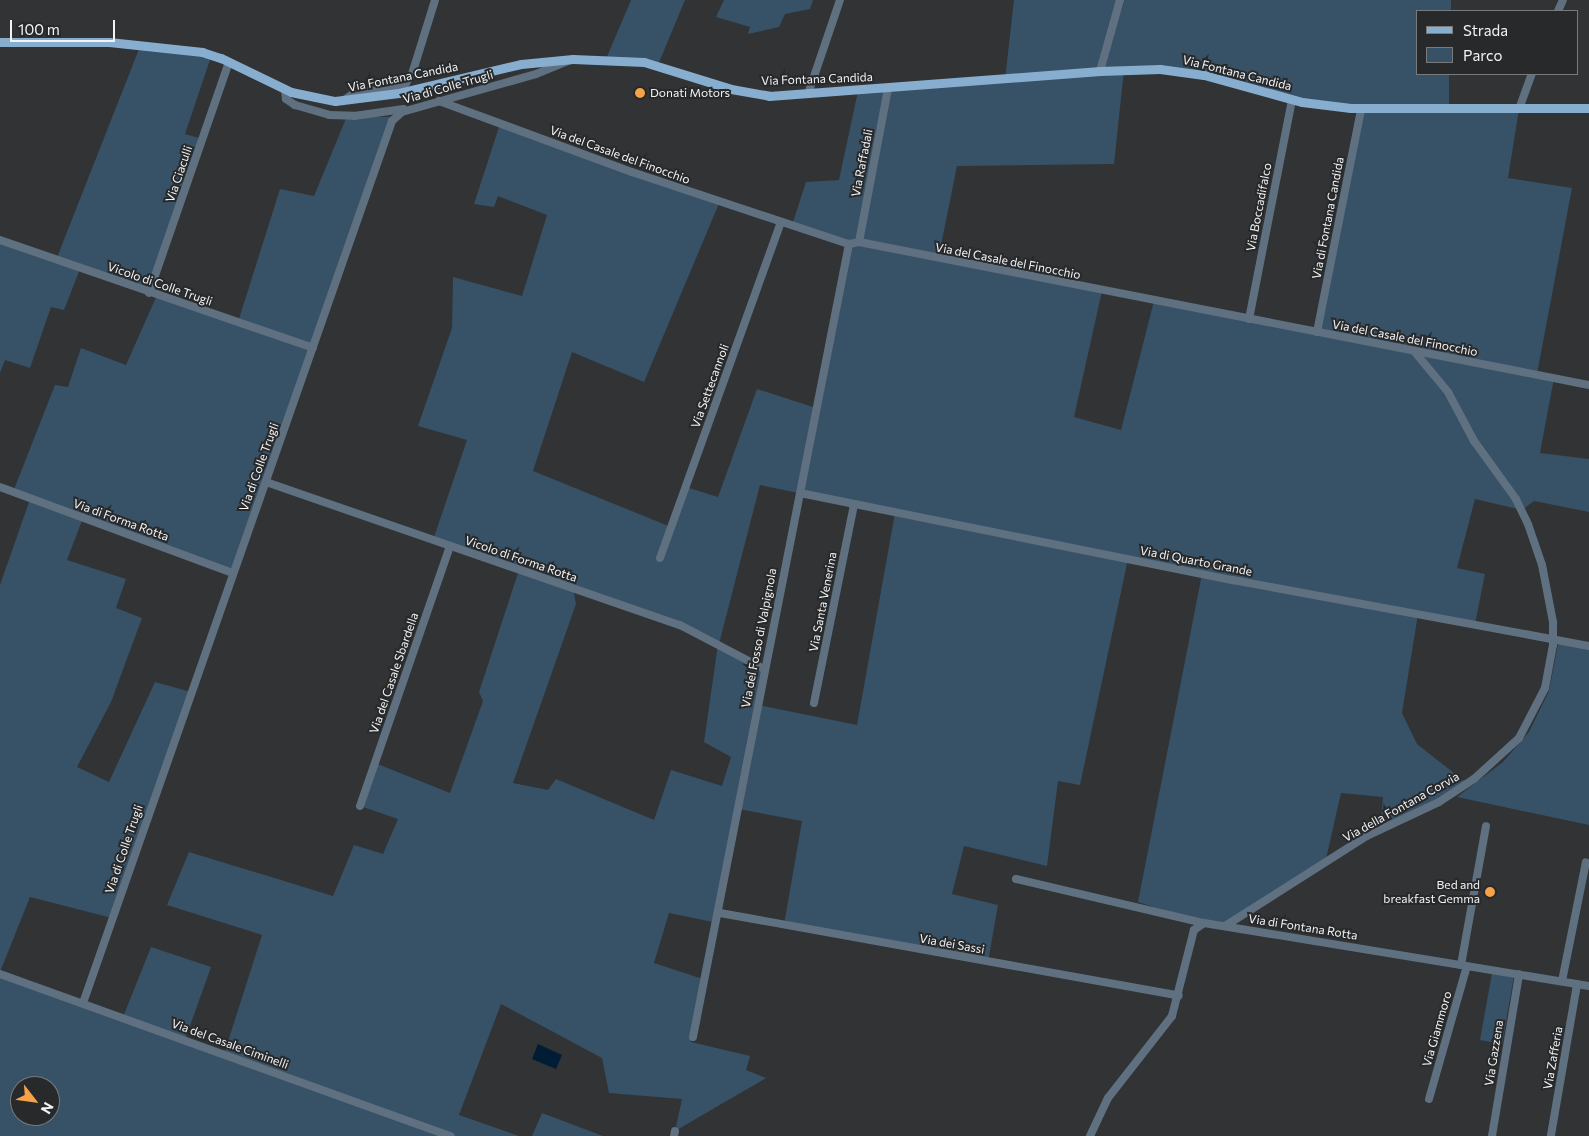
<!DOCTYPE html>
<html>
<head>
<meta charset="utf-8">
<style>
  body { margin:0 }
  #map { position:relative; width:1589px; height:1136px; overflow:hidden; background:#313335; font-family:Commissioner,sans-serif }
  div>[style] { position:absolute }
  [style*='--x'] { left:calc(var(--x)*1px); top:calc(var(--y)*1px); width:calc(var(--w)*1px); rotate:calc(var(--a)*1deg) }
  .green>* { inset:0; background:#375167 }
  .water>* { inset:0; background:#001d35 }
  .minor>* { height:8px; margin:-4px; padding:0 4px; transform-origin:4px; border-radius:4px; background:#5f7181 }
  .major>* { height:9px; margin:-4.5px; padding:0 4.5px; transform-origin:4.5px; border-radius:4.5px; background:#88aecf }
  .dots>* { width:14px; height:14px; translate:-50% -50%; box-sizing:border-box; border:2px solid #27292b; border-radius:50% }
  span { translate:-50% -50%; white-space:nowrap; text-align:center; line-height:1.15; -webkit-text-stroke:4px #27292b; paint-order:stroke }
  .street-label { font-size:12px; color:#f2f3f4 }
  .poi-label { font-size:12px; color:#f2f3f4 }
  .left { translate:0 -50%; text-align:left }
  .right { translate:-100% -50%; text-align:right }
  .legend { position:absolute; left:1416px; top:10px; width:162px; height:65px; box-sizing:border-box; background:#27292b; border:1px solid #787a7b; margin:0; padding:6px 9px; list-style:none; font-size:15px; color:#f2f3f4 }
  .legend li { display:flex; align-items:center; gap:10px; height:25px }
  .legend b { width:25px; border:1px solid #787a7b }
  .north { position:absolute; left:10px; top:1076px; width:50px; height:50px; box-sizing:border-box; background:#27292b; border:1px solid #787a7b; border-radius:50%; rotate:120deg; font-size:14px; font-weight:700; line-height:20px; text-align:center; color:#f2f3f4 }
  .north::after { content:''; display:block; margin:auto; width:18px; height:22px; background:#f6a247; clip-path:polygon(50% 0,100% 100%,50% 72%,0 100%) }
  .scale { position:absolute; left:10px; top:20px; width:105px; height:22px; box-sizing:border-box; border:2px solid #f2f3f4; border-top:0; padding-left:6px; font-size:15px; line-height:18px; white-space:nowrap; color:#f2f3f4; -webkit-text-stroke:4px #27292b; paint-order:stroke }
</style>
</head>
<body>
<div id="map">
  <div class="green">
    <div style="clip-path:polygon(631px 0,685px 0,658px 65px,606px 59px)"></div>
    <div style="clip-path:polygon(724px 0,813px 0,810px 9px,785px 14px,779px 27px,748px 34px,750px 27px,716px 17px)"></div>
    <div style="clip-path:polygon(evenodd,1014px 0,1451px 0,1451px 11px,1418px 11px,1418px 74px,1449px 74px,1449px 109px,1519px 109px,1508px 178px,1572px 188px,1537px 374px,1554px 378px,1540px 453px,1589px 459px,1589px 512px,1534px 501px,1522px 510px,1475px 499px,1457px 568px,1485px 574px,1475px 624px,1418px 614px,1402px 713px,1417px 744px,1468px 784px,1380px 829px,1383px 797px,1341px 793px,1325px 863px,1225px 926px,1204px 923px,1138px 902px,1202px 574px,1128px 559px,1080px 785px,1058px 781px,1047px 866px,964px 846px,952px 894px,998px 905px,988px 962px,784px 925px,802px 821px,739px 809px,718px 923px,669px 913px,654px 963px,706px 980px,691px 1042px,750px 1056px,746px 1070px,766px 1078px,675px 1131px,682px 1099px,609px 1093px,602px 1058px,501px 1004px,459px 1115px,519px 1136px,0 1136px,0 974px,123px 1017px,151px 947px,211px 967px,185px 1040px,224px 1054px,262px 935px,167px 905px,189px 852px,333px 896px,354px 845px,383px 854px,398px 819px,360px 806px,375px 763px,450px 793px,483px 701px,479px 692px,519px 570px,433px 540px,467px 440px,418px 426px,452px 328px,453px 277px,522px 296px,547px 215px,498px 196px,494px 207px,474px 204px,500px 124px,720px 201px,644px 382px,572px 352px,533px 471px,671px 527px,686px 487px,718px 497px,757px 389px,816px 408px,849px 244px,792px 225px,806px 182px,839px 180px,858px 91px,1005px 79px,1014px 0,1124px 70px,1204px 75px,1328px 106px,1360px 109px,1317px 332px,1154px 301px,1121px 430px,1074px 417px,1102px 291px,939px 255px,957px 166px,1114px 164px,1124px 70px,1014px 0,760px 485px,895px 513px,857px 725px,758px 705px,764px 669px,719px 644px,760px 485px,1014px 0,573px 588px,718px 644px,704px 742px,731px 757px,722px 786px,671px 770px,654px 820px,556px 779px,548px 790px,513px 783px,576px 604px,573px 588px,1014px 0,20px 1086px,50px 1086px,50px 1116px,20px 1116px,20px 1086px)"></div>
    <div style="clip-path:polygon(141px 44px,212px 54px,185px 134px,203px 139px,149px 293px,80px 269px,64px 310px,51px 307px,30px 368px,5px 360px,0 373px,0 240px,56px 260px)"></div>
    <div style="clip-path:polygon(347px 116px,395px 117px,233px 573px,83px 518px,67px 560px,126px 579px,116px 608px,142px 618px,111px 702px,77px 767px,109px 782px,155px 682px,191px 692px,112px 918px,30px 897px,0 972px,0 585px,30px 499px,13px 492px,55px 385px,68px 387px,81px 348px,126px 365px,157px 295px,238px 322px,280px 189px,314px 196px)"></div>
    <div style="clip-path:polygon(1558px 644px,1589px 649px,1589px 825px,1457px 797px,1503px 762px,1529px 732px,1549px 691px)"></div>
    <div style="clip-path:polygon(1492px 973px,1514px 976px,1502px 1044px,1480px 1040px)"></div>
    <div style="clip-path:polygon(542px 1113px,603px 1136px,532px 1136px)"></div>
  </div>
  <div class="water">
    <div style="clip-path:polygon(538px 1044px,562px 1055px,556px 1069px,532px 1059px)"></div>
  </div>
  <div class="minor">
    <div style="--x:1558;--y:11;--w:12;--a:-66"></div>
    <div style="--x:1100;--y:71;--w:74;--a:-74.3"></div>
    <div style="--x:285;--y:90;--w:9;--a:84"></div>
    <div style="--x:286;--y:99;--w:11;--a:34"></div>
    <div style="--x:295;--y:105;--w:35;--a:16"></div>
    <div style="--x:329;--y:115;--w:25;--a:2"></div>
    <div style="--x:354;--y:116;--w:50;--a:-8"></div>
    <div style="--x:808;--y:94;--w:99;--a:-71.2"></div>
    <div style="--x:343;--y:101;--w:14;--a:-36"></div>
    <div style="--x:354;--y:93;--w:41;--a:-7"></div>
    <div style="--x:395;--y:88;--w:12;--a:-24"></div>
    <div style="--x:406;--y:83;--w:11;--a:-56"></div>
    <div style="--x:412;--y:74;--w:77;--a:-72.7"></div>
    <div style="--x:439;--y:101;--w:206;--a:20.2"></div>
    <div style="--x:632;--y:172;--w:229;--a:18.4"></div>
    <div style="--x:849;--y:244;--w:10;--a:-11"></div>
    <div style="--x:859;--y:242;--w:744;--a:11.08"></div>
    <div style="--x:1519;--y:109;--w:37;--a:-70"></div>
    <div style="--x:0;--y:240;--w:331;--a:19"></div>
    <div style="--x:859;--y:242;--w:156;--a:-79.3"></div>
    <div style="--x:149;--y:293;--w:244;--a:-70.9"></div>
    <div style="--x:1249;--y:319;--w:223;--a:-78.9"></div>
    <div style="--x:1317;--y:332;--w:227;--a:-78.8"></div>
    <div style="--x:266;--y:482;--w:438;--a:19.1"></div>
    <div style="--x:680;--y:625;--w:95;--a:27.6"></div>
    <div style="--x:0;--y:487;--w:248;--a:20.3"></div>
    <div style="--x:800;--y:493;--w:442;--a:11.4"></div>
    <div style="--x:1233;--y:580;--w:362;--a:10.5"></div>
    <div style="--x:660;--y:558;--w:357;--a:-70.2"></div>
    <div style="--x:814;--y:703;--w:203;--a:-78.6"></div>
    <div style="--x:360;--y:806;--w:275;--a:-70.9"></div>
    <div style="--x:1016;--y:879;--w:193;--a:13.2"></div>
    <div style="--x:1204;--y:923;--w:390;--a:9.3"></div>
    <div style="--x:720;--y:913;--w:466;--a:10.2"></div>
    <div style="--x:1225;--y:926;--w:168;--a:-32.4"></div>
    <div style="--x:1367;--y:836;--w:80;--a:-25.3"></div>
    <div style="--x:1439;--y:802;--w:42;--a:-33.3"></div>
    <div style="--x:1474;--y:779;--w:61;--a:-42.3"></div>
    <div style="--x:1519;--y:738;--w:56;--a:-62.5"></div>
    <div style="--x:1545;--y:688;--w:44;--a:-79.5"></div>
    <div style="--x:1553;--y:645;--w:23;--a:-90"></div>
    <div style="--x:1553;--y:622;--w:58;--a:-100.9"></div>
    <div style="--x:1542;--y:565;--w:43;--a:-108.9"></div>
    <div style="--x:1528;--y:524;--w:28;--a:-116"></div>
    <div style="--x:1516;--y:499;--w:72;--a:-125.9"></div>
    <div style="--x:1474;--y:441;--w:55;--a:-118"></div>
    <div style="--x:1448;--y:392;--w:53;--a:-129.7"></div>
    <div style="--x:1461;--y:965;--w:141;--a:-79.8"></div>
    <div style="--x:0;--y:974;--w:479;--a:19.8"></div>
    <div style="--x:1562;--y:981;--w:121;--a:-78.6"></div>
    <div style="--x:83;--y:1003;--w:935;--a:-70.69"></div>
    <div style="--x:392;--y:121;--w:13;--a:-42"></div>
    <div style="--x:402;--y:112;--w:139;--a:-15.8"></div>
    <div style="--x:536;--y:74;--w:35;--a:-22"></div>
    <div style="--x:693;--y:1037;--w:808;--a:-78.87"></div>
    <div style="--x:1429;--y:1099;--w:138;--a:-74.1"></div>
    <div style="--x:1551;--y:1135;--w:153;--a:-80.2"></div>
    <div style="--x:674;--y:1136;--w:5;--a:-79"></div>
    <div style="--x:1090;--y:1136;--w:42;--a:-64.7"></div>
    <div style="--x:1108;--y:1098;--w:104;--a:-52"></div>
    <div style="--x:1172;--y:1016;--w:89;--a:-75.7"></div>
    <div style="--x:1194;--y:930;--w:12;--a:-35"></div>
    <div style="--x:1492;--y:1136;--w:164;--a:-80.5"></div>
  </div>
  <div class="major">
    <div style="--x:0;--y:42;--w:109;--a:0"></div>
    <div style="--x:109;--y:42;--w:94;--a:6.1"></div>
    <div style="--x:202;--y:52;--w:20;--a:18"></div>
    <div style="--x:221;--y:58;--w:78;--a:25.9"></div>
    <div style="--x:291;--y:92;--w:45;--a:11.6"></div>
    <div style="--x:335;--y:101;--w:64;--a:-7.1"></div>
    <div style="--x:399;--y:93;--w:125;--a:-13.4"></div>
    <div style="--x:521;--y:64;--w:52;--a:-5.5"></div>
    <div style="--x:573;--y:59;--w:71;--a:2.4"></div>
    <div style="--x:644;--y:62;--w:91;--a:17.2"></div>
    <div style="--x:731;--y:89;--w:39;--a:10"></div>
    <div style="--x:769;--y:96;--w:332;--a:-4.3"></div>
    <div style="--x:1100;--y:71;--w:60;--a:-1.9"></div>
    <div style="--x:1160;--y:69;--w:44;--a:7.8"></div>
    <div style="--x:1204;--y:75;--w:102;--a:15.4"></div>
    <div style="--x:1302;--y:102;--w:49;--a:7"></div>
    <div style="--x:1351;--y:108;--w:238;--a:0"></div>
  </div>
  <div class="dots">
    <div style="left:640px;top:93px;background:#f6a247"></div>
    <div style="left:1490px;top:892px;background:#f6a247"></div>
  </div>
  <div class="street-label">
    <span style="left:1237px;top:73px;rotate:14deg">Via Fontana Candida</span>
    <span style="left:403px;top:77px;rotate:-11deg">Via Fontana Candida</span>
    <span style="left:817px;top:79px;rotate:-2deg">Via Fontana Candida</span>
    <span style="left:448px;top:87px;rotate:-16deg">Via di Colle Trugli</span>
    <span style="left:620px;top:155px;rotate:20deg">Via del Casale del Finocchio</span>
    <span style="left:862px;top:163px;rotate:-79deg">Via Raffadali</span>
    <span style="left:179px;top:174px;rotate:-71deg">Via Ciaculli</span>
    <span style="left:1259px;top:207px;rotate:-79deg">Via Boccadifalco</span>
    <span style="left:1328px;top:218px;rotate:-79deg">Via di Fontana Candida</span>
    <span style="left:1008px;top:261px;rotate:11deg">Via del Casale del Finocchio</span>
    <span style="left:160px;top:284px;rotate:19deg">Vicolo di Colle Trugli</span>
    <span style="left:1405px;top:338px;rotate:11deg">Via del Casale del Finocchio</span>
    <span style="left:710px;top:386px;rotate:-70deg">Via Settecannoli</span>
    <span style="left:259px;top:467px;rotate:-70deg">Via di Colle Trugli</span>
    <span style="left:121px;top:520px;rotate:20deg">Via di Forma Rotta</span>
    <span style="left:521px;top:559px;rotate:19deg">Vicolo di Forma Rotta</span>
    <span style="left:1196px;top:561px;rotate:11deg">Via di Quarto Grande</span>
    <span style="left:823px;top:602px;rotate:-79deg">Via Santa Venerina</span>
    <span style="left:759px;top:638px;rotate:-79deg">Via del Fosso di Valpignola</span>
    <span style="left:394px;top:673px;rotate:-71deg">Via del Casale Sbardella</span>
    <span style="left:1401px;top:807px;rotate:-29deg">Via della Fontana Corvia</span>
    <span style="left:124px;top:849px;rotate:-71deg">Via di Colle Trugli</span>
    <span style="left:1303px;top:927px;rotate:9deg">Via di Fontana Rotta</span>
    <span style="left:952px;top:944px;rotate:10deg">Via dei Sassi</span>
    <span style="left:1437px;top:1029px;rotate:-74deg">Via Giammoro</span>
    <span style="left:230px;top:1044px;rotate:20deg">Via del Casale Ciminelli</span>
    <span style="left:1494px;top:1053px;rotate:-81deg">Via Gazzena</span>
    <span style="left:1553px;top:1058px;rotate:-80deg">Via Zafferia</span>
  </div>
  <div class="poi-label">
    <span class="left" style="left:650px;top:93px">Donati Motors</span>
    <span class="right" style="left:1480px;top:892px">Bed and<br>breakfast Gemma</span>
  </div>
  <ul class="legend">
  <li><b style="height:6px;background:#88aecf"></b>Strada</li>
  <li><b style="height:14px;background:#375167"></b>Parco</li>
  </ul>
  <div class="north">N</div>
  <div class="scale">100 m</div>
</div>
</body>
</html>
